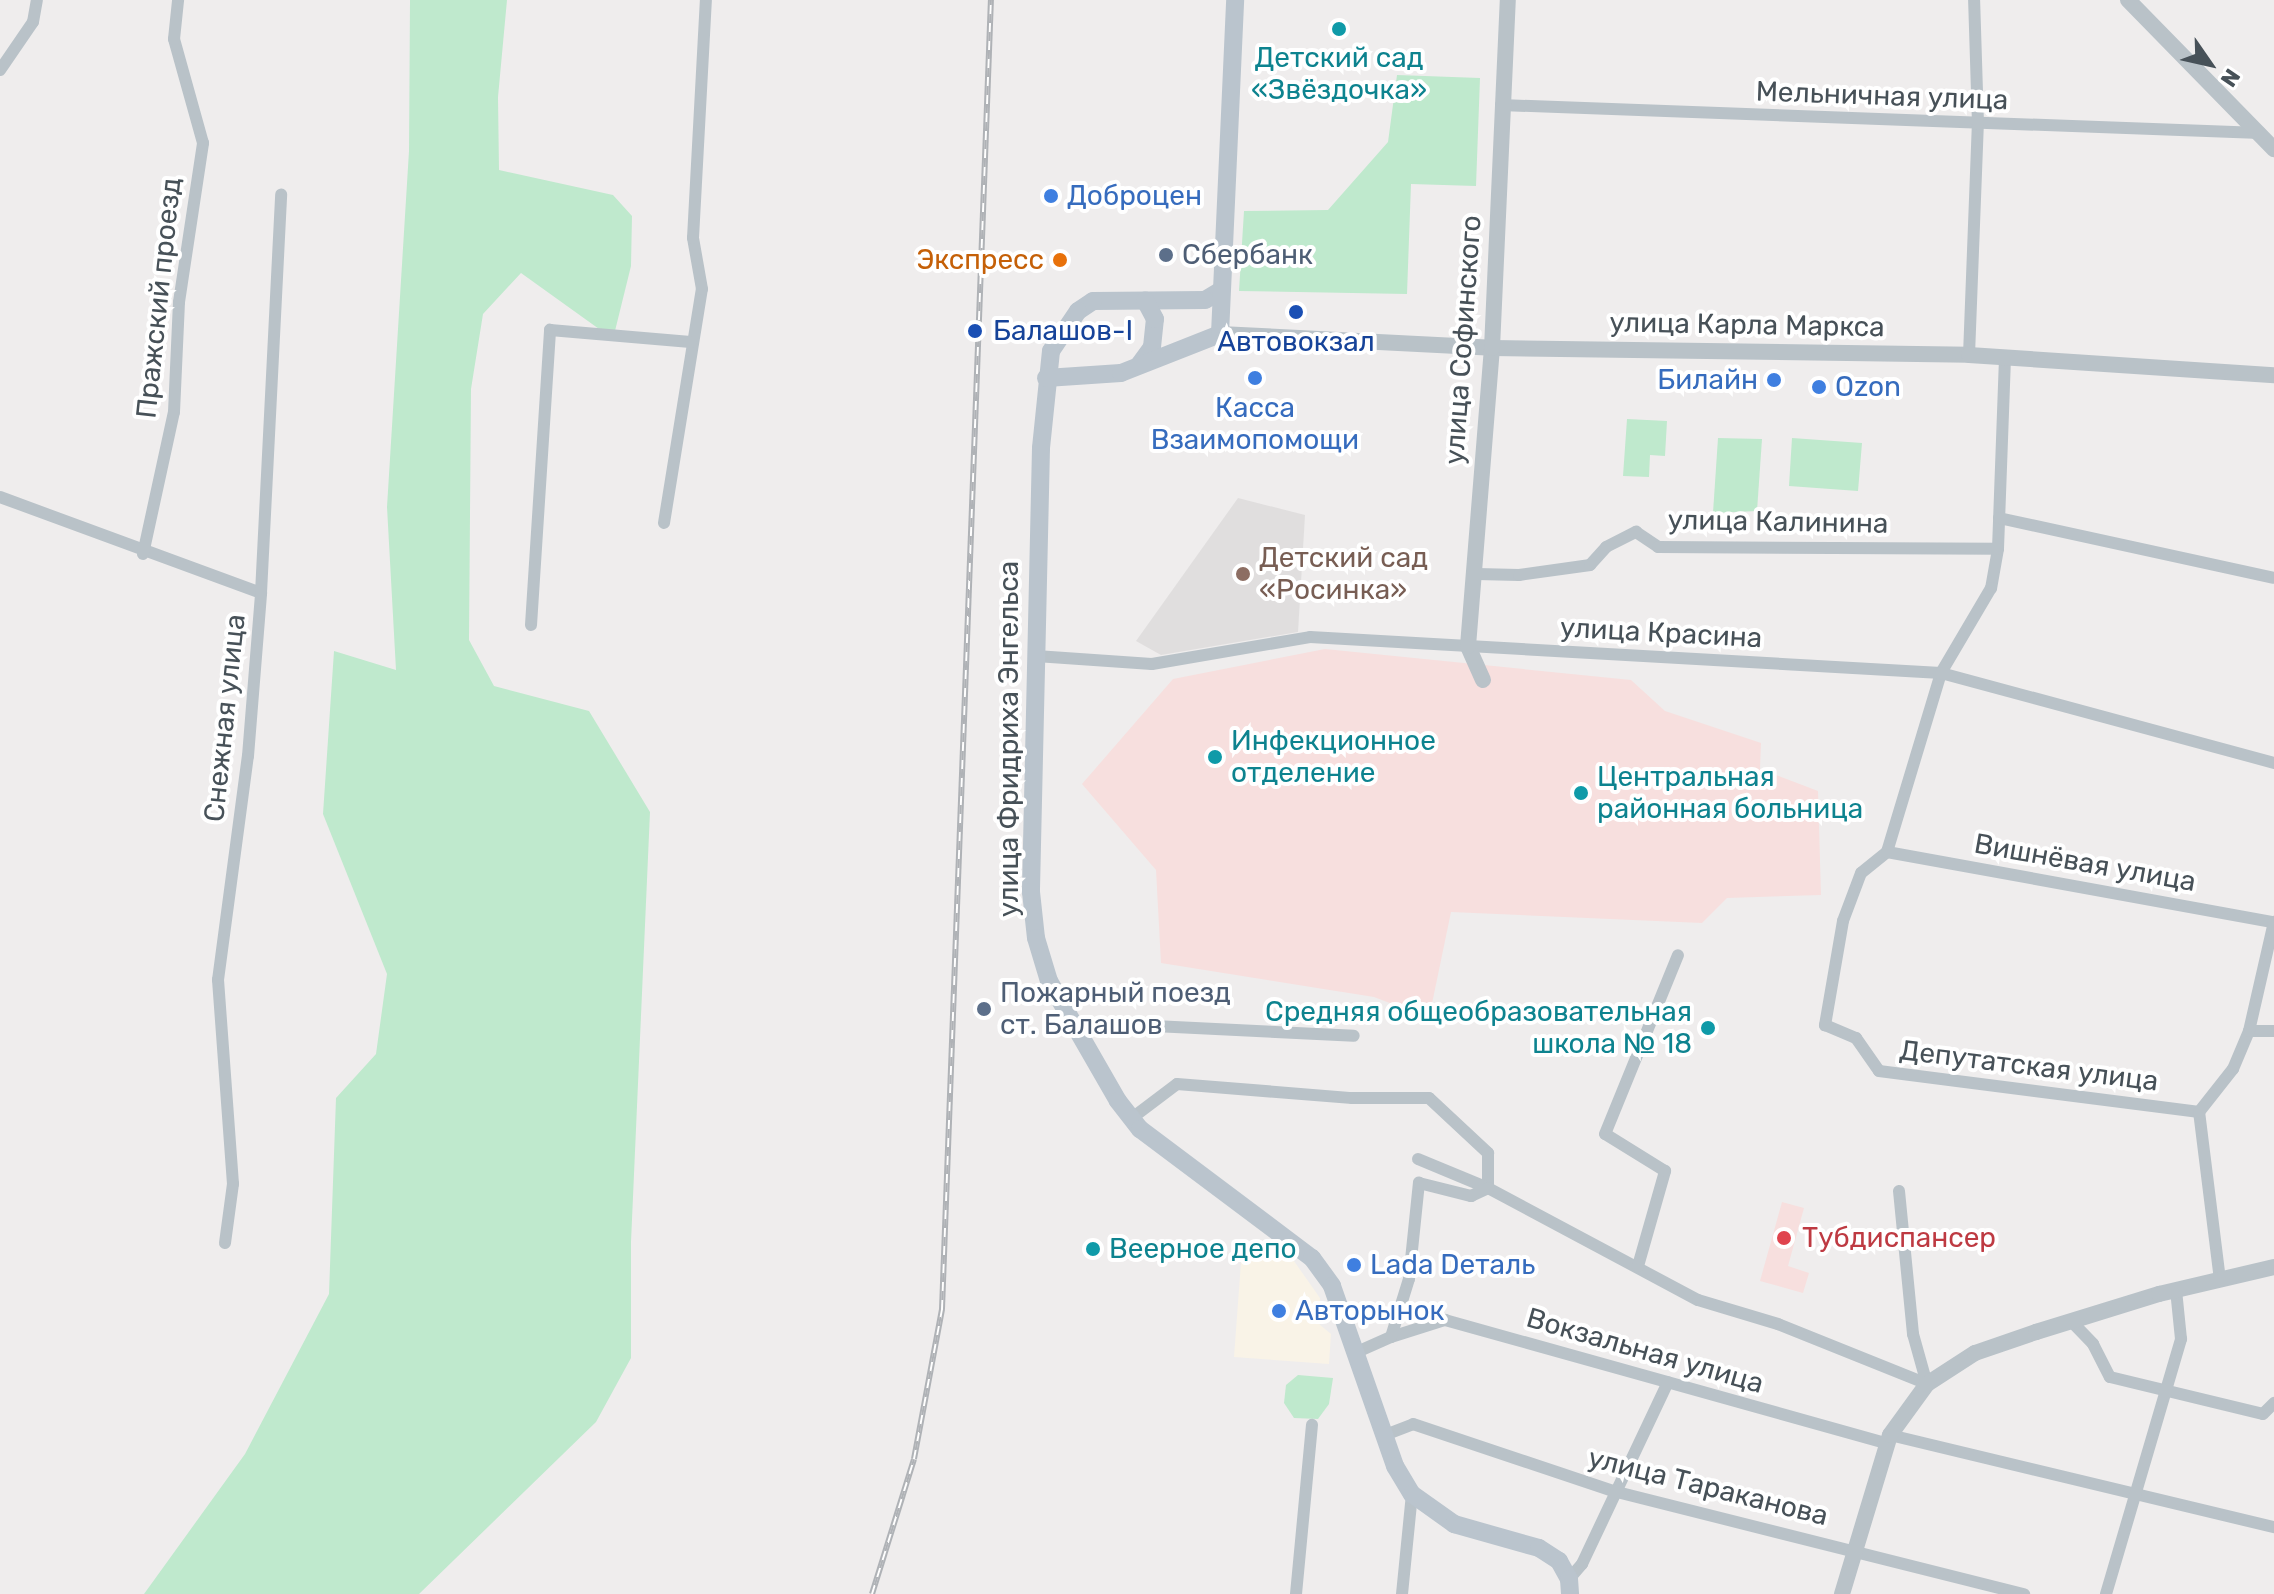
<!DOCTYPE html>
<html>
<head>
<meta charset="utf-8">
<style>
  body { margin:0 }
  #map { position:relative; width:2274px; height:1594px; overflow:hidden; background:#efeded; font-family:Rubik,sans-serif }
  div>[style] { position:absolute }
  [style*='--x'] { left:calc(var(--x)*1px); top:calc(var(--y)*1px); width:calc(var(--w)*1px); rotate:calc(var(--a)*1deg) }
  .commercial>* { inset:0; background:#f9f3e7 }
  .education>* { inset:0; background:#e0dede }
  .medical>* { inset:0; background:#f7dfde }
  .green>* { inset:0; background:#bfe9cd }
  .minor>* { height:12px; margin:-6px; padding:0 6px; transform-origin:6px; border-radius:6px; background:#b9c2c8 }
  .tertiary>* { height:16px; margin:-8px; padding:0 8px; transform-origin:8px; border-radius:8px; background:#b9c2c8 }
  .secondary>* { height:18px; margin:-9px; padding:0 9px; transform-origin:9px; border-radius:9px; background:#bac4cd }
  .rail>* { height:6px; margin-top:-3px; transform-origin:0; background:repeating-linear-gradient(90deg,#fff 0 9px,#afb2b6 0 18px); box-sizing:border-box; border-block:2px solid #afb2b6 }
  .dots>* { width:22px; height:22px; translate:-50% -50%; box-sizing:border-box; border:4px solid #fff; border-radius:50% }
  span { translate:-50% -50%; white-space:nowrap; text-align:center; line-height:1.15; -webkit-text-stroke:8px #fff; paint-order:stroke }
  .culture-label { font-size:28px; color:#0d838f }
  .left { translate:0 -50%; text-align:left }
  .right { translate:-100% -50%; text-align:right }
  .street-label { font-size:28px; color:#475158 }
  .shop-label { font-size:28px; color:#366cbe }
  .service-label { font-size:28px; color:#4e5e75 }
  .food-label { font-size:28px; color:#c56008 }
  .transit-label { font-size:28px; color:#164399 }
  .education-label { font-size:28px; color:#785e54 }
  .health-label { font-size:28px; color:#be3a42 }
  .north { position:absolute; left:2170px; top:24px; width:80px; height:80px; -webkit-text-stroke:6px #fff; paint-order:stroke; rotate:124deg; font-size:22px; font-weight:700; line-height:32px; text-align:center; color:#475158 }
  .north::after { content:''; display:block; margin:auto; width:28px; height:36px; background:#475158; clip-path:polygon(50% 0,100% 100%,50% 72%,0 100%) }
</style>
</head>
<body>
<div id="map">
  <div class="commercial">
    <div style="clip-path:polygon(1242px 1249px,1289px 1254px,1320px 1298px,1319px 1324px,1331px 1334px,1329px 1364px,1234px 1357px)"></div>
  </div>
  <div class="education">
    <div style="clip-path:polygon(1238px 498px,1305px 515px,1298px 632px,1161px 655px,1136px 641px)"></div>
  </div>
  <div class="medical">
    <div style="clip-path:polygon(1325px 649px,1631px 680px,1665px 711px,1761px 743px,1760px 769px,1818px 791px,1821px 895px,1727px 898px,1702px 923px,1451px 912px,1429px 1018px,1374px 997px,1161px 963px,1156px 870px,1082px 784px,1173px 679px)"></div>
    <div style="clip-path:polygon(1782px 1202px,1804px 1208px,1788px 1266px,1809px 1273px,1803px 1293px,1760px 1281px)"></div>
  </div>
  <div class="green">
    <div style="clip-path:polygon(410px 0,507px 0,498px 97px,499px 170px,613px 195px,632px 216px,631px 266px,613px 339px,521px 273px,483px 314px,471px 389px,469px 640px,494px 686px,589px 711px,650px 812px,631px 1242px,631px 1358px,596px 1422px,419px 1594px,144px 1594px,245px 1454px,329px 1294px,336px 1098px,376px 1054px,387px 974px,323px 814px,334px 651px,396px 670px,387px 507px,409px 151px)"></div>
    <div style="clip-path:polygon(1397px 75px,1480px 78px,1476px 186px,1411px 184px,1407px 294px,1239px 291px,1244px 211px,1328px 210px,1388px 142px)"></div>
    <div style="clip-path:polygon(1627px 419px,1667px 421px,1665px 456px,1650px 455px,1649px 477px,1623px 476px)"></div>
    <div style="clip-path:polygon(1718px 438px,1762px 439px,1757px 511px,1713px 513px)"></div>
    <div style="clip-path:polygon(1792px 438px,1862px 443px,1858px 491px,1789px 486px)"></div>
    <div style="clip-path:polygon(1298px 1375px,1333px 1378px,1329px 1404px,1318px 1419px,1294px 1418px,1284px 1403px,1286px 1385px)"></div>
  </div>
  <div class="minor">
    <div style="--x:0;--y:70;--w:58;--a:-55.5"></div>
    <div style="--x:33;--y:22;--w:22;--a:-80"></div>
    <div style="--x:1501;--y:105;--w:760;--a:2.11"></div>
    <div style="--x:1969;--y:355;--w:231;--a:-87.8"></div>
    <div style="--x:1978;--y:124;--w:124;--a:-91.8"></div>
    <div style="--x:2005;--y:358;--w:191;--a:92.1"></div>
    <div style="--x:1998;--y:549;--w:40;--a:100"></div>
    <div style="--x:1991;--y:588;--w:99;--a:120.5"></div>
    <div style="--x:1941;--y:673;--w:187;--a:106.8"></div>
    <div style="--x:1887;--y:852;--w:33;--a:141"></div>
    <div style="--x:1861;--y:873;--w:51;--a:110.6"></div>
    <div style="--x:1843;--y:921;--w:106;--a:99.8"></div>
    <div style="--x:1825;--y:1025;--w:34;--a:23"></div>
    <div style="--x:1856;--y:1038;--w:40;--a:55.1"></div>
    <div style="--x:1879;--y:1071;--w:323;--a:7.3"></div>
    <div style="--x:0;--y:497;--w:278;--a:20.2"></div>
    <div style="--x:1999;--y:518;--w:281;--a:12.3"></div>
    <div style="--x:664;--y:523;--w:237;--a:-80.8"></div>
    <div style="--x:702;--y:289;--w:52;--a:-100"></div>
    <div style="--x:693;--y:238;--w:238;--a:-86.9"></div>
    <div style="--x:143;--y:554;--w:145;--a:-77.7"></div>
    <div style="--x:174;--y:412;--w:110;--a:-87.4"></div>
    <div style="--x:179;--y:302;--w:161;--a:-81.4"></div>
    <div style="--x:203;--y:143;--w:108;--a:-105.6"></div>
    <div style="--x:174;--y:39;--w:39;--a:-84"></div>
    <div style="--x:1477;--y:574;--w:42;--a:1.4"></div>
    <div style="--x:1519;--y:575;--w:72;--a:-8"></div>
    <div style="--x:1590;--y:565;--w:24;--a:-48"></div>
    <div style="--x:1606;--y:547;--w:34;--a:-27"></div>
    <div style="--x:1636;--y:532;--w:27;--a:34"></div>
    <div style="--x:1658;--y:547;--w:340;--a:0.3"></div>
    <div style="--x:531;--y:625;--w:296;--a:-86.3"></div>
    <div style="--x:550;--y:330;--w:141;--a:4.9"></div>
    <div style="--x:1036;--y:656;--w:116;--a:3.9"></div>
    <div style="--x:1152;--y:664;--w:160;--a:-9.7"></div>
    <div style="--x:1310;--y:637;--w:632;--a:3.27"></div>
    <div style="--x:1941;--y:673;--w:345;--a:15.1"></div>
    <div style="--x:1887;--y:852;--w:393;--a:10.3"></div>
    <div style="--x:1072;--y:1022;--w:282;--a:2.8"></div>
    <div style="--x:2249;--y:1031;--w:25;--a:0"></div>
    <div style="--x:1132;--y:1118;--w:56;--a:-37.1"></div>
    <div style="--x:1177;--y:1084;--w:176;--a:4.6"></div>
    <div style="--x:1352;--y:1098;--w:77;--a:0"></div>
    <div style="--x:1429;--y:1098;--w:81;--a:43"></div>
    <div style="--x:1488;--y:1153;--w:35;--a:90"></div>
    <div style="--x:1418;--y:1159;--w:76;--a:22.5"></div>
    <div style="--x:1488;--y:1188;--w:238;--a:28.1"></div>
    <div style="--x:1698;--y:1300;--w:84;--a:16.7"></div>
    <div style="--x:1778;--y:1324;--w:161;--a:21.9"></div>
    <div style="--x:1899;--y:1191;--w:144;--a:84.4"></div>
    <div style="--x:1913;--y:1334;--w:52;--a:74.4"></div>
    <div style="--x:225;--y:1243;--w:60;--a:-82.3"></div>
    <div style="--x:233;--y:1184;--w:205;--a:-94.2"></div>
    <div style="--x:218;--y:980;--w:226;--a:-82.4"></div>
    <div style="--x:248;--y:756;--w:164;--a:-85.4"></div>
    <div style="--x:261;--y:593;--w:399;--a:-87.1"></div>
    <div style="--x:1638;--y:1266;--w:99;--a:-74.1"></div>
    <div style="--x:1665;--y:1171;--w:70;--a:-148.3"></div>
    <div style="--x:1605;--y:1134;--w:193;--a:-67.8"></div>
    <div style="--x:2220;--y:1280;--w:169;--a:-97.1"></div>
    <div style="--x:2199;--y:1112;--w:55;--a:-51.7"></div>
    <div style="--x:2233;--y:1069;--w:41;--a:-67.2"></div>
    <div style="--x:2249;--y:1031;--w:112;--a:-77.1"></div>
    <div style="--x:2071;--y:1321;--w:32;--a:46"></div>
    <div style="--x:2093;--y:1344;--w:37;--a:63"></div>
    <div style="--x:2110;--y:1377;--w:157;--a:13.6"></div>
    <div style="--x:2263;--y:1414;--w:16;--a:-45"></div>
    <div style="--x:1391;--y:1337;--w:57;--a:-17.5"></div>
    <div style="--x:1445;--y:1320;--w:459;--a:15.6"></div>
    <div style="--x:1357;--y:1352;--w:37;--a:-24"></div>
    <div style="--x:1391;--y:1337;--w:61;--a:-72.8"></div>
    <div style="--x:1409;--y:1279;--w:97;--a:-84.1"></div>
    <div style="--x:1419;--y:1183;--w:54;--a:14"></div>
    <div style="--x:1471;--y:1196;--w:19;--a:-25"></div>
    <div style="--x:1385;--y:1435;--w:30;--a:-21"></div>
    <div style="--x:1413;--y:1424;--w:211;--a:18.5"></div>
    <div style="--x:1613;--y:1491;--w:424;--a:14.1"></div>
    <div style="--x:1890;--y:1435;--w:395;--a:13.5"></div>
    <div style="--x:1569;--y:1579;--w:20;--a:-49"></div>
    <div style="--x:1582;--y:1564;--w:201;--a:-64.7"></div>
    <div style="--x:1296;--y:1594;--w:170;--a:-84.6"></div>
    <div style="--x:1402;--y:1594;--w:100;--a:-84.3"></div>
    <div style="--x:2106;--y:1594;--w:266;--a:-73.6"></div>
    <div style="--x:2181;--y:1339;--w:49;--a:-95.8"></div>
  </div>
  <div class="tertiary">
    <div style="--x:2128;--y:0;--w:209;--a:45.6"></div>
    <div style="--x:1220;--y:334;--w:272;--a:2.9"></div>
    <div style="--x:1492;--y:348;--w:477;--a:0.8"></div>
    <div style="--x:1969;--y:355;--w:306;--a:3.8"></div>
    <div style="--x:1483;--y:680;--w:37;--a:-114"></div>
    <div style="--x:1468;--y:646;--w:299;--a:-85.4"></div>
    <div style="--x:1492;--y:348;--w:348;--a:-87.4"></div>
    <div style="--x:1842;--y:1594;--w:166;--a:-73.2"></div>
    <div style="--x:1890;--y:1435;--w:63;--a:-54"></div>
    <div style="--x:1927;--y:1384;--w:57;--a:-32.9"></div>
    <div style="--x:1975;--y:1353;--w:65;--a:-19"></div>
    <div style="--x:2036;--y:1332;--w:129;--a:-17.2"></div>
    <div style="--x:2159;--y:1294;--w:118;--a:-13.2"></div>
  </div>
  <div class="secondary">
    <div style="--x:1220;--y:291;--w:17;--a:149"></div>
    <div style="--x:1205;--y:300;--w:112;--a:179.5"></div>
    <div style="--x:1093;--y:301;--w:18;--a:146"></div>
    <div style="--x:1078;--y:311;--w:48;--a:124"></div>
    <div style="--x:1051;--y:351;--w:98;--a:95.9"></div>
    <div style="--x:1041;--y:448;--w:444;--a:91.3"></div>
    <div style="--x:1031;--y:892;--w:46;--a:83.8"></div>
    <div style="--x:1036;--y:938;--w:45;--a:73.2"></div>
    <div style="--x:1049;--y:981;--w:138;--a:60.1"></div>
    <div style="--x:1118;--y:1101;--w:36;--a:52"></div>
    <div style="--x:1140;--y:1129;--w:215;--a:36.9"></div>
    <div style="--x:1312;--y:1258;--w:34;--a:54"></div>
    <div style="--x:1332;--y:1286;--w:191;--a:70.7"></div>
    <div style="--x:1395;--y:1466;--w:33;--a:59"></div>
    <div style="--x:1412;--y:1494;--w:52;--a:35.5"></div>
    <div style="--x:1454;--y:1524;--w:88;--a:15.8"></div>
    <div style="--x:1539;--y:1548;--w:24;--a:33"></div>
    <div style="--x:1559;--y:1561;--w:21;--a:61"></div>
    <div style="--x:1569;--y:1579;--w:15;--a:86"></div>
    <div style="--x:1139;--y:365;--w:22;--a:-54"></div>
    <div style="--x:1152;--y:347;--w:28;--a:-84"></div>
    <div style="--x:1155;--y:319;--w:21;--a:-118"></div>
    <div style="--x:1046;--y:378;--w:75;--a:-3.8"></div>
    <div style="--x:1121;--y:373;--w:106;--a:-21.5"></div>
    <div style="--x:1220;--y:334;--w:334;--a:-87.4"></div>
  </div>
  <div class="rail">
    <div style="--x:872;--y:1594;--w:141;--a:-72.7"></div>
    <div style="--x:914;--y:1459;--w:153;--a:-79.4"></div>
    <div style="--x:942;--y:1309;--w:1310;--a:-87.86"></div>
  </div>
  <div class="dots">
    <div style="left:1339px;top:29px;background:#0f9aa8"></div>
    <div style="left:1051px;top:196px;background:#3f7fe0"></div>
    <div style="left:1166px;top:255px;background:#5c6f8a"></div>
    <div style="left:1060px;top:260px;background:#e8710a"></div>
    <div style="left:1296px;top:312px;background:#1a4fb4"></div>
    <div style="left:975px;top:331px;background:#1a4fb4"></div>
    <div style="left:1255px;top:378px;background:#3f7fe0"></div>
    <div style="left:1774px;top:380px;background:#3f7fe0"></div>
    <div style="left:1819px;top:387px;background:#3f7fe0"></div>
    <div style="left:1243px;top:574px;background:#8d6e63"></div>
    <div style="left:1215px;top:757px;background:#0f9aa8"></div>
    <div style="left:1581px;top:793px;background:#0f9aa8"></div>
    <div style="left:984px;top:1009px;background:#5c6f8a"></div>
    <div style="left:1708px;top:1028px;background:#0f9aa8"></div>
    <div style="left:1784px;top:1238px;background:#e0444e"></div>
    <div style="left:1093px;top:1249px;background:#0f9aa8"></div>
    <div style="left:1354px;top:1265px;background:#3f7fe0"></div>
    <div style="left:1279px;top:1311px;background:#3f7fe0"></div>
  </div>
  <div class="culture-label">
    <span style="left:1339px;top:74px">Детский сад<br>«Звёздочка»</span>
    <span class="left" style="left:1231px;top:757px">Инфекционное<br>отделение</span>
    <span class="left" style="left:1597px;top:793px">Центральная<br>районная больница</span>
    <span class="right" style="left:1692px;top:1028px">Средняя общеобразовательная<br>школа № 18</span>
    <span class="left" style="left:1109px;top:1249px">Веерное депо</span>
  </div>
  <div class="street-label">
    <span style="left:1882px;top:96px;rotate:2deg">Мельничная улица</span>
    <span style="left:159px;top:298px;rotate:-84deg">Пражский проезд</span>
    <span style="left:1747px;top:325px;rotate:1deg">улица Карла Маркса</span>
    <span style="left:1463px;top:340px;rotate:-86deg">улица Софинского</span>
    <span style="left:1778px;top:522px;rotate:1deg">улица Калинина</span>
    <span style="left:1661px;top:633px;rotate:3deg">улица Красина</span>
    <span style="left:225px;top:718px;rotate:-84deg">Снежная улица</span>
    <span style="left:1009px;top:739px;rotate:-90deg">улица Фридриха Энгельса</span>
    <span style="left:2085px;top:863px;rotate:10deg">Вишнёвая улица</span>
    <span style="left:2029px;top:1066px;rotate:7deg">Депутатская улица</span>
    <span style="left:1645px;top:1351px;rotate:16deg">Вокзальная улица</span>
    <span style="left:1708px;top:1487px;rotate:14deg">улица Тараканова</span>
  </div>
  <div class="shop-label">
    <span class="left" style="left:1067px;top:196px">Доброцен</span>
    <span class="right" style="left:1758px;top:380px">Билайн</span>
    <span class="left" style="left:1835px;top:387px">Ozon</span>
    <span style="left:1255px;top:424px">Касса<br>Взаимопомощи</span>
    <span class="left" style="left:1370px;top:1265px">Lada Dеталь</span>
    <span class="left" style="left:1295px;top:1311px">Авторынок</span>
  </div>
  <div class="service-label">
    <span class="left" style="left:1182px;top:255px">Сбербанк</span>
    <span class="left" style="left:1000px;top:1009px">Пожарный поезд<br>ст. Балашов</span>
  </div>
  <div class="food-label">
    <span class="right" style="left:1044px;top:260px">Экспресс</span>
  </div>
  <div class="transit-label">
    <span class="left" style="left:993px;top:331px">Балашов-I</span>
    <span style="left:1296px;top:342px">Автовокзал</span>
  </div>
  <div class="education-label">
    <span class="left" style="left:1259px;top:574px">Детский сад<br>«Росинка»</span>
  </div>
  <div class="health-label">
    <span class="left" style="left:1802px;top:1238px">Тубдиспансер</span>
  </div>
  <div class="north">N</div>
</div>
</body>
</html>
